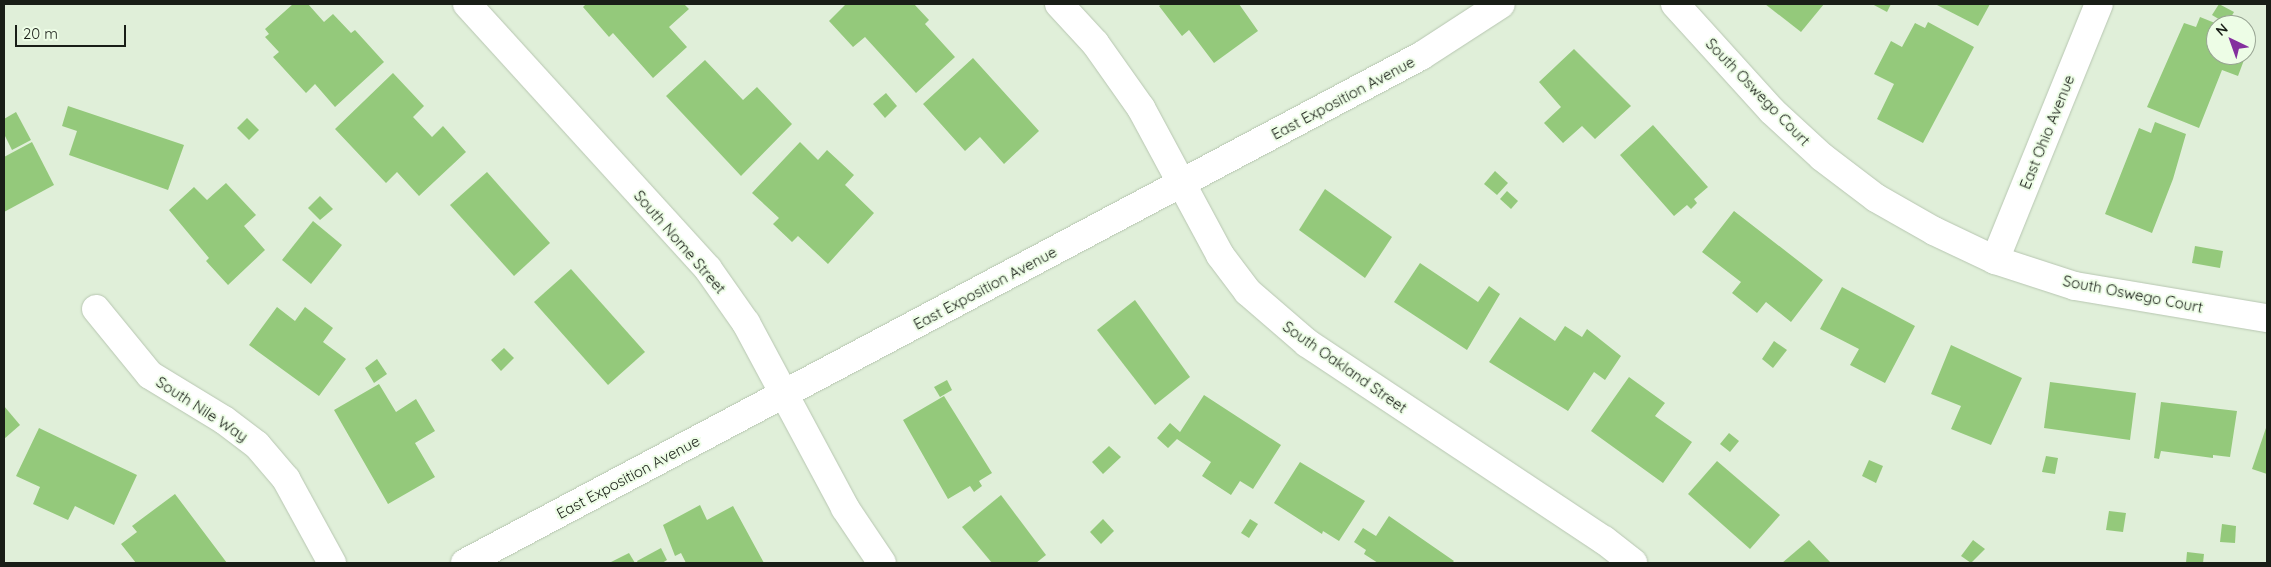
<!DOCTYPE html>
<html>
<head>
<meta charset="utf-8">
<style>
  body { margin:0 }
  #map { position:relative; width:2271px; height:567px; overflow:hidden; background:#e0efd9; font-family:Quicksand,sans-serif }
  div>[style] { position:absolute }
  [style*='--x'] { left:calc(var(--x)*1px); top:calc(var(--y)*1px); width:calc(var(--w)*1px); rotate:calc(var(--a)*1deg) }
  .building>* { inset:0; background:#94c97b }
  .roads { filter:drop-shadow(0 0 1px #b7c6b1) drop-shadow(0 0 1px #b7c6b1) }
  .minor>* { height:28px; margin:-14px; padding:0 14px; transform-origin:14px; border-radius:14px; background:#fff }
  span { translate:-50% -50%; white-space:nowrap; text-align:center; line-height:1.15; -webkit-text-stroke:4px #edfde6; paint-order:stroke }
  .street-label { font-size:15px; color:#191e17 }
  .frame { position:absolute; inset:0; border:5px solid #191e17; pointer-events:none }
  .north { position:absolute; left:2206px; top:15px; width:50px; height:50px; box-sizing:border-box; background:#edfde6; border:1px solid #98a493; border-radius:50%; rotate:318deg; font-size:14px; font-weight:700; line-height:20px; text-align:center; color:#191e17 }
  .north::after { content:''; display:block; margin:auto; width:18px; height:22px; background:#842f9e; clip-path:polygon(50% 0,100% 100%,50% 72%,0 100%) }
  .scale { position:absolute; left:15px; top:25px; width:111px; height:22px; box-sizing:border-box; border:2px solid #191e17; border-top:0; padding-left:6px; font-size:15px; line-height:18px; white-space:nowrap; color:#191e17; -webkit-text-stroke:4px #edfde6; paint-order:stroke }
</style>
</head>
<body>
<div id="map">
  <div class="building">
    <div style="clip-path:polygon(293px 4px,308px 4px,324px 22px,333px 14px,351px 33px,355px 30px,384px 62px,335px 107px,315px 84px,306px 93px,273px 57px,279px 52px,265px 37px,269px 34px,265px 29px)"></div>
    <div style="clip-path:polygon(586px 4px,684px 4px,689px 9px,669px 27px,687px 47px,653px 78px,613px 33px,609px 37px,583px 7px)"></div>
    <div style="clip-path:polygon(846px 4px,914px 4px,929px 20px,925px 24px,955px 57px,916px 93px,865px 37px,853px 47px,829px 21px)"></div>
    <div style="clip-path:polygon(1162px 4px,1239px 4px,1258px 31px,1214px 63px,1189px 30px,1182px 36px,1159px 6px)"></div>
    <div style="clip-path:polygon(1765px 4px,1824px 4px,1801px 32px)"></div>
    <div style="clip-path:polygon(1872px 4px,1891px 4px,1887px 12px)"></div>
    <div style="clip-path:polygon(1935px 4px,1990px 4px,1978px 26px)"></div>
    <div style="clip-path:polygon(2219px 4px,2234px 12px,2227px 24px,2212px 15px)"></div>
    <div style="clip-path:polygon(2200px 17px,2220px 25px,2216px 25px,2216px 55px,2233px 55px,2244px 60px,2238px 76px,2222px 70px,2199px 128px,2147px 107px,2184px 23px,2196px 27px)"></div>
    <div style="clip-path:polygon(1928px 22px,1974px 47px,1923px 143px,1877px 119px,1894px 84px,1874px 74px,1891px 41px,1902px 47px,1915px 23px,1925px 28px)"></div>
    <div style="clip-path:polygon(1574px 49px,1631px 106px,1595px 139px,1582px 126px,1563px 143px,1544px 123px,1561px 107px,1539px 82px)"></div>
    <div style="clip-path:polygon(973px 58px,1039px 131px,1004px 164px,980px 137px,965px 151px,923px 104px)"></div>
    <div style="clip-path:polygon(705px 60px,743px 100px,757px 87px,792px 124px,741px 176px,666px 96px)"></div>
    <div style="clip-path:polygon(393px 73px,424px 106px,413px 117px,432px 137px,443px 126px,466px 152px,419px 196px,397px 172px,386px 183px,335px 129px)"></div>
    <div style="clip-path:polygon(886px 93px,897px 106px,885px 118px,873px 104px)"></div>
    <div style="clip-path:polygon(68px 106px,184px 145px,168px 190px,69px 155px,77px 131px,62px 126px)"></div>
    <div style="clip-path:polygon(16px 112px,31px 140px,12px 150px,4px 134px,4px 119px)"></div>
    <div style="clip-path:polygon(247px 118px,259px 130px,249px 140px,237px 128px)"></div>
    <div style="clip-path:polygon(2155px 122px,2186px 134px,2173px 179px,2152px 233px,2105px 214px,2139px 128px,2151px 133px)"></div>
    <div style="clip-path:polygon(1653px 125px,1708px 187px,1694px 199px,1697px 203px,1691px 209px,1687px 205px,1674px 216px,1620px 155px)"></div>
    <div style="clip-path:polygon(32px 142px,54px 185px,4px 212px,4px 157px)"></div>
    <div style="clip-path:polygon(800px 142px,818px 160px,827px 150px,854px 175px,845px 185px,874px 213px,828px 264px,798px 236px,792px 242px,773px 224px,779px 218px,752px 193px)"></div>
    <div style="clip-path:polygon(1495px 171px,1508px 183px,1497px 195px,1484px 184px)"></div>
    <div style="clip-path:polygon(487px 172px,550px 243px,514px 276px,450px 205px)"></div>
    <div style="clip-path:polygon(226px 183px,256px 215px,244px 226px,265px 250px,228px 285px,206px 261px,209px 258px,169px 210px,194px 187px,207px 200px)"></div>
    <div style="clip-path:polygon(1325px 189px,1392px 237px,1365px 278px,1299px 230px)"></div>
    <div style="clip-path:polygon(1507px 191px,1518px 201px,1511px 209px,1500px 199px)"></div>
    <div style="clip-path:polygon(320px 196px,333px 209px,320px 220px,308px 208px)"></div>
    <div style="clip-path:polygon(1734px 211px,1823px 280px,1791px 322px,1766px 302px,1757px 313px,1732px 293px,1741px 282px,1702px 252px)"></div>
    <div style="clip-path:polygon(313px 221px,342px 245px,311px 284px,282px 260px)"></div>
    <div style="clip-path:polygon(2195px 246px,2223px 251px,2220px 268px,2192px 263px)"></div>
    <div style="clip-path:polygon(1420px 263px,1478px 302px,1489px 286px,1500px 294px,1467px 350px,1394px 302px)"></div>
    <div style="clip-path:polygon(571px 269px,645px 352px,608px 385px,534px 302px)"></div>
    <div style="clip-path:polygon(1842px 287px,1915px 326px,1885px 383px,1850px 365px,1859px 349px,1820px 329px)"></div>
    <div style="clip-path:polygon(1135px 300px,1190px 377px,1155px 405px,1097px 330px)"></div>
    <div style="clip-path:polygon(277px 307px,295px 321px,305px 307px,333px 328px,323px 342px,346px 359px,319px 396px,249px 345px)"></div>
    <div style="clip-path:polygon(1520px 317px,1555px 341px,1565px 326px,1582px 337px,1587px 329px,1621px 356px,1605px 380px,1594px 372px,1568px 411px,1489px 362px)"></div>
    <div style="clip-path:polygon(1774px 341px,1787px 350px,1773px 368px,1762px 359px)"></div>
    <div style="clip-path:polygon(1951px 345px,2022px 378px,1991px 445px,1951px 429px,1961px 406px,1931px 394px)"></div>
    <div style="clip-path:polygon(504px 348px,514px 358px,501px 371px,491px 360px)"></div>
    <div style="clip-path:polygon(377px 359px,387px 374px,374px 383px,365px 368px)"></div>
    <div style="clip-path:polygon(1629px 377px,1665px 403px,1655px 416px,1692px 442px,1663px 483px,1591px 431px)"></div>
    <div style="clip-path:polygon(947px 380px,952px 390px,940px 397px,934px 387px)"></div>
    <div style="clip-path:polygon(2050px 382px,2136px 393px,2130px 440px,2044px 428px)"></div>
    <div style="clip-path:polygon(379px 384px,396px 412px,416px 399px,435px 431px,415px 443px,435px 477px,388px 504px,334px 410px)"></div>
    <div style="clip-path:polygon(1204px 395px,1281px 445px,1253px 489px,1240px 481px,1231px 495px,1202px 476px,1211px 462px,1177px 439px,1168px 448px,1157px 438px,1170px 423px,1180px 432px)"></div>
    <div style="clip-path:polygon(944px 396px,992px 473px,979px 481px,982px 486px,974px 492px,970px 486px,948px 499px,903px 420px)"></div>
    <div style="clip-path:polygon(2161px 402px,2237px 411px,2230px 457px,2213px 455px,2213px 458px,2161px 451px,2159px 459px,2154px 458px)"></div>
    <div style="clip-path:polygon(4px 406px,20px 425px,4px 439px)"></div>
    <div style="clip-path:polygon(2267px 425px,2267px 474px,2252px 469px)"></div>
    <div style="clip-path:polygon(39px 428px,137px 475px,114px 525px,75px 506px,68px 520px,33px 504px,40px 487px,16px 476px)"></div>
    <div style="clip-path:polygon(1729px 433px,1739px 441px,1730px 452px,1720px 444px)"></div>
    <div style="clip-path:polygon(1109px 446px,1121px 457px,1103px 474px,1092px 462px)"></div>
    <div style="clip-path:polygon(2046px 456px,2058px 458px,2055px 474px,2042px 472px)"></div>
    <div style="clip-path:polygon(1869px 460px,1883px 466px,1876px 483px,1862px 476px)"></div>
    <div style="clip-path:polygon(1717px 461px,1780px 515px,1750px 549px,1688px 494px)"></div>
    <div style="clip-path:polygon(1300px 462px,1365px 501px,1339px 541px,1323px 531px,1322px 534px,1274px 503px)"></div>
    <div style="clip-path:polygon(175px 494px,227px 563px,136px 563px,121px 544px,137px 532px,132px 526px)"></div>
    <div style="clip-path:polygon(1001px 495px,1046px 555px,1036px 563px,992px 563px,962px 527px)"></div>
    <div style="clip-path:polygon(700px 505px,707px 520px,733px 506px,764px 563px,686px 563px,681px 553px,675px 556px,663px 525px)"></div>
    <div style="clip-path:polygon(2109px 511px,2126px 513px,2123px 532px,2106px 530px)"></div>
    <div style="clip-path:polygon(1389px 516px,1454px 561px,1452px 563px,1378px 563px,1364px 554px,1366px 550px,1354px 542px,1363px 528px,1376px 536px)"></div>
    <div style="clip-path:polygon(1103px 519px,1114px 531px,1101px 544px,1090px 532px)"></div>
    <div style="clip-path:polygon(1250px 519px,1258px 524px,1249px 538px,1241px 533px)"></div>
    <div style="clip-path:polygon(2222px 524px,2236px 526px,2235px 543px,2220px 542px)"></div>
    <div style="clip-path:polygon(1809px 540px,1831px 563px,1782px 563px)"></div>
    <div style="clip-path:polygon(1973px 540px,1985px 549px,1971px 563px,1961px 556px)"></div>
    <div style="clip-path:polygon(661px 548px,667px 560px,662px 563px,638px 563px,637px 561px)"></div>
    <div style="clip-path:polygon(2187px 552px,2204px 554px,2203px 563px,2186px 563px)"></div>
    <div style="clip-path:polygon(629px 553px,635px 563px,609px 563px)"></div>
  </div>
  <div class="roads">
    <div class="minor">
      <div style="--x:467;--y:4;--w:358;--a:47.7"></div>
      <div style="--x:708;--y:269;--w:66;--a:54.9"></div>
      <div style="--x:746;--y:323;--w:210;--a:61.8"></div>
      <div style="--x:845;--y:508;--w:66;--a:56.1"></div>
      <div style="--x:1059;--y:4;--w:53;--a:47.3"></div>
      <div style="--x:1095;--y:43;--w:80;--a:54.7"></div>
      <div style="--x:1141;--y:108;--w:167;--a:61.7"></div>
      <div style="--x:1220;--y:255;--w:46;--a:52.9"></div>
      <div style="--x:1248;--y:292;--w:78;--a:40.8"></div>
      <div style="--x:1307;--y:343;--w:356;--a:33.6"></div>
      <div style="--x:1604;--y:540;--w:37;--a:38"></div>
      <div style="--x:1675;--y:4;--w:144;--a:47.8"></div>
      <div style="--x:1772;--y:111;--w:68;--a:42.6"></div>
      <div style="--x:1822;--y:157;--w:68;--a:37.2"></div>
      <div style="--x:1876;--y:198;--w:67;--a:29.6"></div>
      <div style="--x:1934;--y:231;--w:68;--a:25.4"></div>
      <div style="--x:1995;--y:260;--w:84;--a:18"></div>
      <div style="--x:2075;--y:286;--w:195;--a:9.5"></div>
      <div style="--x:1995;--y:260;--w:276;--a:-67.9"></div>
      <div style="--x:96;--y:309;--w:85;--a:50.7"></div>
      <div style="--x:150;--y:375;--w:87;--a:31.3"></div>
      <div style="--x:224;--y:420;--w:41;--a:37.1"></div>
      <div style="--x:257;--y:445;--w:45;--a:49.5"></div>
      <div style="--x:286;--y:479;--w:96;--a:61.3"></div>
      <div style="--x:465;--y:563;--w:1082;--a:-27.94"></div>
      <div style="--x:1421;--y:56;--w:95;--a:-33"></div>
    </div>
  </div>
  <div class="street-label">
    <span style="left:1758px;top:92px;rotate:46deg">South Oswego Court</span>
    <span style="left:1343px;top:98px;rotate:-28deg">East Exposition Avenue</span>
    <span style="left:2047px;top:132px;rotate:-68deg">East Ohio Avenue</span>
    <span style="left:680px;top:242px;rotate:49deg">South Nome Street</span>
    <span style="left:985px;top:288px;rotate:-28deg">East Exposition Avenue</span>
    <span style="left:2133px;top:294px;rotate:11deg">South Oswego Court</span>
    <span style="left:1345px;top:367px;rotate:35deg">South Oakland Street</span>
    <span style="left:202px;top:409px;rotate:33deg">South Nile Way</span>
    <span style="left:628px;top:477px;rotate:-28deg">East Exposition Avenue</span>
  </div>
  <div class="frame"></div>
  <div class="north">N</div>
  <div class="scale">20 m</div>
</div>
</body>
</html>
